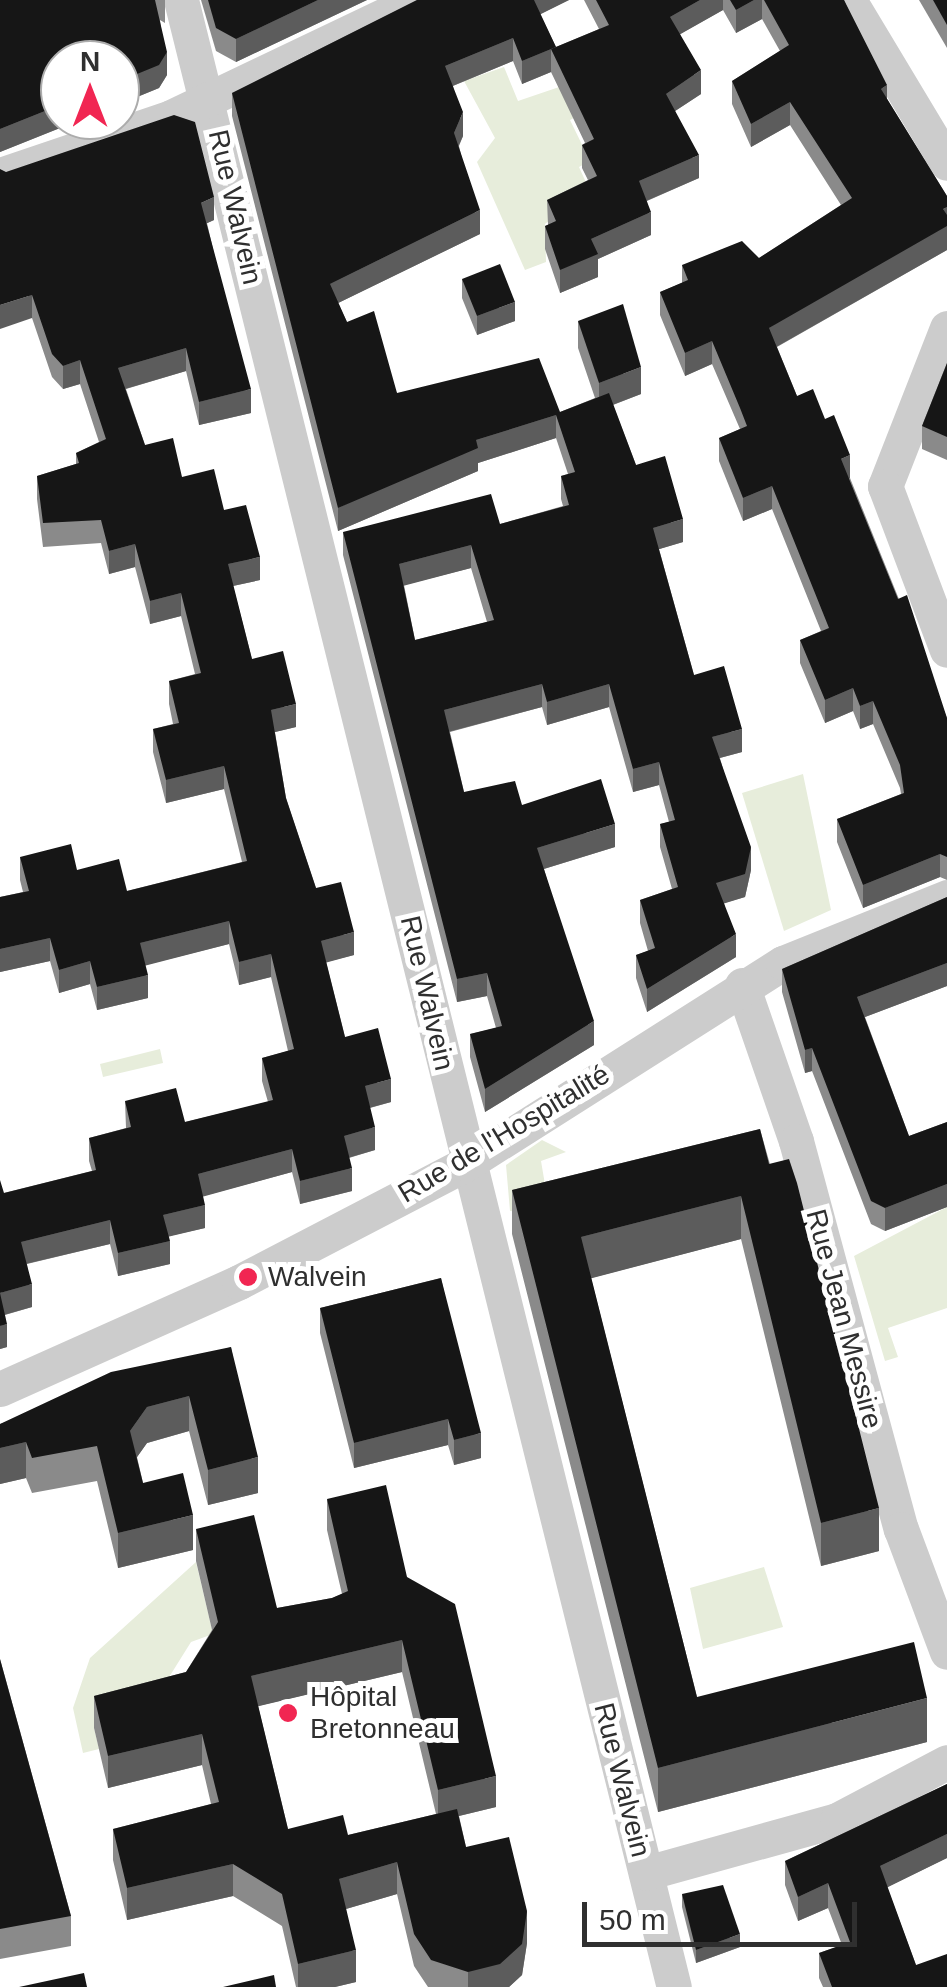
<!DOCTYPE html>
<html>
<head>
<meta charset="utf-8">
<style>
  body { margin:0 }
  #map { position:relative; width:947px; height:1987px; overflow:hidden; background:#fff; font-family:Arial,sans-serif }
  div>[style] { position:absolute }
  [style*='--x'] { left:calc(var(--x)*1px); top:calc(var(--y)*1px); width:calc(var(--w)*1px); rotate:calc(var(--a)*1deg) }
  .green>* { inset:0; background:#e7eddb }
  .minor>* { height:35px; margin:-17.5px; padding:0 17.5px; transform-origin:17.5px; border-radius:17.5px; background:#ccc }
  .wall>* { inset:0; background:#8a8a8a }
  .shaded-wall>* { inset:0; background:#5c5c5c }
  .building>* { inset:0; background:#161616 }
  .dots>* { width:28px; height:28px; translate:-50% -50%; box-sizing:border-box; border:5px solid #fff; border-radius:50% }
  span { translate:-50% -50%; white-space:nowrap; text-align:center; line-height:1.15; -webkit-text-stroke:10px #fff; paint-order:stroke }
  .street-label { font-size:28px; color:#2f2f2f }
  .poi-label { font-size:28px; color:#2f2f2f }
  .left { translate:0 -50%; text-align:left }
  .north { position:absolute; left:40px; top:40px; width:100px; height:100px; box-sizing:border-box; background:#fff; border:2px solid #acacac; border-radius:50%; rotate:0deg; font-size:28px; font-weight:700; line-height:40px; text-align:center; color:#2f2f2f }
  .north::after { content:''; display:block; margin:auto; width:35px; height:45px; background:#f12652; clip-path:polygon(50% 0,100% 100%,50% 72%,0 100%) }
  .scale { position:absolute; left:582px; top:1902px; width:275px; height:45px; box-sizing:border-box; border:5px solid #2f2f2f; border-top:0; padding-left:12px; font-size:30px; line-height:35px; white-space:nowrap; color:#2f2f2f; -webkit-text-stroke:8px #fff; paint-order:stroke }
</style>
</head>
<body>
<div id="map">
  <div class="green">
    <div style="clip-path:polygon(504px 67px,518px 101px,568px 84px,583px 113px,570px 120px,590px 161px,579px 167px,589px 189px,545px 224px,546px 262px,525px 270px,477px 162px,495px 138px,464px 81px)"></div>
    <div style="clip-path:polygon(803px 774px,831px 910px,784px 931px,742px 793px)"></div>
    <div style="clip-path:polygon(160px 1049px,163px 1063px,103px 1077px,100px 1064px)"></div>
    <div style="clip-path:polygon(542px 1140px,566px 1152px,541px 1161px,550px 1214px,510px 1211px,506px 1165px)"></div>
    <div style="clip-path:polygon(947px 1207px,947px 1308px,888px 1328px,898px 1357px,885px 1361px,854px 1256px)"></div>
    <div style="clip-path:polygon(196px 1562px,213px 1634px,191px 1642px,161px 1690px,94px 1728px,99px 1749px,83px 1753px,73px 1708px,90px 1658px)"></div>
    <div style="clip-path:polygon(764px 1567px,783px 1627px,703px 1649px,690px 1588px)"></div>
  </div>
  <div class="minor">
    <div style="--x:181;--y:0;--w:2047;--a:76.07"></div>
    <div style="--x:849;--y:0;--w:190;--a:59"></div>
    <div style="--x:0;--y:175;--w:181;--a:-18.7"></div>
    <div style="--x:171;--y:117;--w:272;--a:-25.5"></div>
    <div style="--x:947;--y:328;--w:170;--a:111.4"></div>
    <div style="--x:885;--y:486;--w:175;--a:69.3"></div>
    <div style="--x:742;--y:985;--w:165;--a:70.9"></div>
    <div style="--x:796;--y:1141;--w:402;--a:74.9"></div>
    <div style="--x:901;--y:1529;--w:131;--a:69.5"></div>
    <div style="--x:0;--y:1389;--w:262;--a:-24.1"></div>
    <div style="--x:239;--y:1282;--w:256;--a:-27.5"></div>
    <div style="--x:466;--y:1164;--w:375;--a:-32.4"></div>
    <div style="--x:783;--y:963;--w:177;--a:-21.9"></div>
    <div style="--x:646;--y:1873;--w:198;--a:-15.5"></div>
    <div style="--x:837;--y:1820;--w:124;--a:-27.8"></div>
  </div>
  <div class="wall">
    <div style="clip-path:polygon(0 0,165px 0,165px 23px,160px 20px,167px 75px,159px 88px,120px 104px,120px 60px,80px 120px,0 152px)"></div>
    <div style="clip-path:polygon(201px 0,367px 0,236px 62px,216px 51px)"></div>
    <div style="clip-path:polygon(evenodd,417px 0,569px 0,540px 14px,556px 47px,599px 29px,584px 0,844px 0,887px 99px,947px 196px,947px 250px,777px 347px,797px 396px,850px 478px,947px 718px,947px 880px,940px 877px,863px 908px,837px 842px,837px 819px,901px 794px,900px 788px,873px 724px,860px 729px,853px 711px,825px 723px,800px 663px,800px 640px,821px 631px,772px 509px,743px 521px,719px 461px,719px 438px,740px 429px,712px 364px,685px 376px,660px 315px,660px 292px,682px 283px,682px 265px,759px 258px,841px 205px,790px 125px,751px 147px,732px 104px,732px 81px,780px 51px,762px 19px,736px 33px,723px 10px,680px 34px,701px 94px,675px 111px,699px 178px,647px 201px,651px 235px,598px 259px,598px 277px,560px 293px,545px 249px,545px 226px,548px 225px,547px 200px,588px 180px,582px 168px,582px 145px,585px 143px,551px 72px,522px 84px,513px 61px,453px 86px,463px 136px,459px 146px,480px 234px,338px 303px,347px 322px,397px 393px,560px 412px,595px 398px,578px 348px,578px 321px,641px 394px,613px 405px,636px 465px,683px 542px,659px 549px,694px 675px,742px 752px,720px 758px,751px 870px,745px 897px,724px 903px,736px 957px,647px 1012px,636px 978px,636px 955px,648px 951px,640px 923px,640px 900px,672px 889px,660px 847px,660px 824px,669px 822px,659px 785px,633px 792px,609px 707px,547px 725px,542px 707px,450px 732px,464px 792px,522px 805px,615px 847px,544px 869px,594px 1045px,485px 1112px,470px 1057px,470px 1034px,496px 1028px,487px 996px,457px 1002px,343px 555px,343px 532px,500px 524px,563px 506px,561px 499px,561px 476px,568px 474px,556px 438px,478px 463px,478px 471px,338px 531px,232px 116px,232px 93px,417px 0,471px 568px,487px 622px,415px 640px,404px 585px,471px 568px)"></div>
    <div style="clip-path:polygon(919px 0,947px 0,947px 48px)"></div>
    <div style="clip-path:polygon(6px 172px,214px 220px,207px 223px,251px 413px,199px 425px,186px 371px,126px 389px,145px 445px,182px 477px,224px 510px,260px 580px,233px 586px,252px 659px,296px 727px,275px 732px,286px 798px,316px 888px,354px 955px,326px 962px,345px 1037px,391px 1102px,370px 1108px,375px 1150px,349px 1158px,352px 1191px,300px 1204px,292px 1172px,203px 1196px,205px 1228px,169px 1236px,170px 1264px,118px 1276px,110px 1244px,27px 1264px,32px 1307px,5px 1315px,7px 1347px,0 1349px,4px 1193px,92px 1171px,89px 1161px,89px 1138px,126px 1128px,125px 1101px,185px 1122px,268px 1102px,262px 1081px,262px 1058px,288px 1051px,271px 977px,239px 985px,229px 944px,145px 965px,148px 998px,97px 1010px,90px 984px,59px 993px,50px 961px,0 972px,0 897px,23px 892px,20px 880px,20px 857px,77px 870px,127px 891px,242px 862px,224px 789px,166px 803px,153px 752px,153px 729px,173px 724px,169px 704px,169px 681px,195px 674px,181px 616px,150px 624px,135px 567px,109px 574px,101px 543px,43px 547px,37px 499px,37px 476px,76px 464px,76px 453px,99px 442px,80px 384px,63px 389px,52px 377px,32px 318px)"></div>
    <div style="clip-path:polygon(462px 279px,515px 321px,477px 335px,462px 298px)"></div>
    <div style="clip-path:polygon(947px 363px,947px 460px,922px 449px,922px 426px)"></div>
    <div style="clip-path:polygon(947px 897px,947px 986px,865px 1017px,909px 1136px,947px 1122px,947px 1207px,885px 1231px,871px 1224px,812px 1071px,805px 1073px,782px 992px,782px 969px)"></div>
    <div style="clip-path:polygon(760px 1129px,879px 1551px,821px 1566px,741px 1239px,591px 1278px,697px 1697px,927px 1742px,658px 1812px,512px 1234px,512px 1190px)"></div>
    <div style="clip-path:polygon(441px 1278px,481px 1458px,454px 1465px,448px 1445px,354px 1468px,320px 1333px,320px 1308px)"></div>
    <div style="clip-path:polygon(231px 1347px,258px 1493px,208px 1505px,189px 1431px,147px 1443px,137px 1457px,143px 1483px,193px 1550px,118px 1568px,97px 1481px,32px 1493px,26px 1478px,0 1484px,0 1424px)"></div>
    <div style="clip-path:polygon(evenodd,327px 1499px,407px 1577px,496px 1807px,459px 1816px,466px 1847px,527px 1943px,522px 1975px,509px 1987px,428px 1987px,414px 1966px,397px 1894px,346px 1909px,356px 1982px,335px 1987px,296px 1987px,282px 1926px,233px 1896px,127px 1920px,113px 1860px,113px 1829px,211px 1804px,202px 1765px,108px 1788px,94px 1728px,94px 1696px,186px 1672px,212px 1630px,196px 1561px,196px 1529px,277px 1608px,332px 1598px,342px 1594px,327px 1530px,327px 1499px,402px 1672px,436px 1814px,348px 1835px,288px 1829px,258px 1706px,402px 1672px)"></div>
    <div style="clip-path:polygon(0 1659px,71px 1916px,71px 1946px,0 1959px)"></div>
    <div style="clip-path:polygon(947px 1784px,947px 1858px,887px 1887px,916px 1965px,947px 1987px,823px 1987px,819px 1978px,819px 1953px,842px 1945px,828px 1908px,798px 1921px,785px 1885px,785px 1861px)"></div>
    <div style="clip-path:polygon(682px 1894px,740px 1947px,696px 1963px,682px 1907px)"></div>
  </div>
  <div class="shaded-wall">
    <div style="clip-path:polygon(318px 0,367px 0,236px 62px,236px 39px)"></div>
    <div style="clip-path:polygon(531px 0,569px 0,531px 19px)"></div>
    <div style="clip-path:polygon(700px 0,723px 0,723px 10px,670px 40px,670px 17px)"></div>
    <div style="clip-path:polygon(754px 0,762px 0,762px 19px,736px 33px,736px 10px)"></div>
    <div style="clip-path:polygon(513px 38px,513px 61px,445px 89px,445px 66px)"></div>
    <div style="clip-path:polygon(551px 49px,551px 72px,522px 84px,522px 61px)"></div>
    <div style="clip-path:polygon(167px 52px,167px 75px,159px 88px,120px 104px,120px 81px)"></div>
    <div style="clip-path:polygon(701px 70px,701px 94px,666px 117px,666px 94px)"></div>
    <div style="clip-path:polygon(887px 85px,887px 108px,881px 89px)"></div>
    <div style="clip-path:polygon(790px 102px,790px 125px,751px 147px,751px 124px)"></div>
    <div style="clip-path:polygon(60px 105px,60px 120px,80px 120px,0 152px,0 129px)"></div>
    <div style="clip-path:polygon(463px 112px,463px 136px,454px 156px,454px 133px)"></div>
    <div style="clip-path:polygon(699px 155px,699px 178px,639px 204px,639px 181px)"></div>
    <div style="clip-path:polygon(214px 197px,214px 220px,201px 226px,201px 203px)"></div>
    <div style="clip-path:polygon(947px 207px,947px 250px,769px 351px,769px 328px)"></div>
    <div style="clip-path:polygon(480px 210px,480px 234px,330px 307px,330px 284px)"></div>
    <div style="clip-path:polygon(651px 212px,651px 235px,598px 259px,598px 277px,560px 293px,560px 270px,591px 239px)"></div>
    <div style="clip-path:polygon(32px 295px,32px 318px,0 329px,0 305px)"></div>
    <div style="clip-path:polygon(515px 302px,515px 321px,477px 335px,477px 316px)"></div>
    <div style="clip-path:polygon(712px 341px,712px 364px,685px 376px,685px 353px)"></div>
    <div style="clip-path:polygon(186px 348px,186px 371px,118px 391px,118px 368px)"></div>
    <div style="clip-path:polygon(80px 360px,80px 384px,63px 389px,63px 366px)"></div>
    <div style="clip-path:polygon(641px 367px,641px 394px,599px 410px,599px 383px)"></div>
    <div style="clip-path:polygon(251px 389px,251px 413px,199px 425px,199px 402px)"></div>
    <div style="clip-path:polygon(556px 415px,556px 438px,478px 463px,478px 471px,338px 531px,338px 508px,476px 440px)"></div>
    <div style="clip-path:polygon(850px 455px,850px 478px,841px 482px,841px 459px)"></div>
    <div style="clip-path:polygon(772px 486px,772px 509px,743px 521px,743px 498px)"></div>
    <div style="clip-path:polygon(683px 519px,683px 542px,653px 551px,653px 528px)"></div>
    <div style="clip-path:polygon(135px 544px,135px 567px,109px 574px,109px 551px)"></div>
    <div style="clip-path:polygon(471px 545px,471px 568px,399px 587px,399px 564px)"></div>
    <div style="clip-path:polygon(260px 557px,260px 580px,228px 587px,228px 564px)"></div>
    <div style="clip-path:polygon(181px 593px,181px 616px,150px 624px,150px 601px)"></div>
    <div style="clip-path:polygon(542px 684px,542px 707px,444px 733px,444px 710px)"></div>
    <div style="clip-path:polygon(609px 684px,609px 707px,547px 725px,547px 702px)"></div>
    <div style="clip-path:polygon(853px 688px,853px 711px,825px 723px,825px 700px)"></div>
    <div style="clip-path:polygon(873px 701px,873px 724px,860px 729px,860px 706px)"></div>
    <div style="clip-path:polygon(296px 704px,296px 727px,271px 733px,271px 710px)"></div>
    <div style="clip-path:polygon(742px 729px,742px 752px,712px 760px,712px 737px)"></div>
    <div style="clip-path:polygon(659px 762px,659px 785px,633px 792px,633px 769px)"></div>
    <div style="clip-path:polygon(224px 766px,224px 789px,166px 803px,166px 780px)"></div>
    <div style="clip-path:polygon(615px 824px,615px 847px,537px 871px,537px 848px)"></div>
    <div style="clip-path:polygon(751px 847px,751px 870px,745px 897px,716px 906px,716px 883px)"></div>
    <div style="clip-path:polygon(940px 854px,940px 877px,863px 908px,863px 885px)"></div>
    <div style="clip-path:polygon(229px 921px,229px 944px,140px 967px,140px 943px)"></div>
    <div style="clip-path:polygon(354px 932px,354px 955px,321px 964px,321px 941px)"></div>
    <div style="clip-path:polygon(736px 934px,736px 957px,647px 1012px,647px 989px)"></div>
    <div style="clip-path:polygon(50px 938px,50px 961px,0 972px,0 949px)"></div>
    <div style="clip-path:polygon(271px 954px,271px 977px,239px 985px,239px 962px)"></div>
    <div style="clip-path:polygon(90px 961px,90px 984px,59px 993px,59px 970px)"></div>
    <div style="clip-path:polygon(947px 963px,947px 986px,857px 1020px,857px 997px)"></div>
    <div style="clip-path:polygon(487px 973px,487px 996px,457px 1002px,457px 979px)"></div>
    <div style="clip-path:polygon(148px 975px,148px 998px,97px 1010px,97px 987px)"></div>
    <div style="clip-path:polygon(594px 1021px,594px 1045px,485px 1112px,485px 1089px)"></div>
    <div style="clip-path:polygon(812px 1048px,812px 1071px,805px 1073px,805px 1050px)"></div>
    <div style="clip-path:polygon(391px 1079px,391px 1102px,365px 1109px,365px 1086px)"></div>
    <div style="clip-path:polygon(375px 1127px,375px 1150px,344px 1159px,344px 1136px)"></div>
    <div style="clip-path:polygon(292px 1149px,292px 1172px,198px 1198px,198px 1174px)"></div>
    <div style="clip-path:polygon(352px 1168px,352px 1191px,300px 1204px,300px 1181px)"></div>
    <div style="clip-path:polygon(947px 1184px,947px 1207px,885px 1231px,885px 1208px)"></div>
    <div style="clip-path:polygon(741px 1196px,741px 1239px,581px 1281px,581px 1237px)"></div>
    <div style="clip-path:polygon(205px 1205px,205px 1228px,163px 1238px,163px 1215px)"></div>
    <div style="clip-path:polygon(110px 1220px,110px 1244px,21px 1265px,21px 1242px)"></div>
    <div style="clip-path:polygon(170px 1241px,170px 1264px,118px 1276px,118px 1253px)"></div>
    <div style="clip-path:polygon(32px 1284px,32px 1307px,0 1316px,0 1293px)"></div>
    <div style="clip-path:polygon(7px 1324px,7px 1347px,0 1349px,0 1326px)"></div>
    <div style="clip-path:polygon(189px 1396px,189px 1431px,147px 1443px,130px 1467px,130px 1431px,147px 1407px)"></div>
    <div style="clip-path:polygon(448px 1419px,448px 1445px,354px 1468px,354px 1443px)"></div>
    <div style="clip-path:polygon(481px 1433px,481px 1458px,454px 1465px,454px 1440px)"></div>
    <div style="clip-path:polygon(26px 1442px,26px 1478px,0 1484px,0 1448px)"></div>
    <div style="clip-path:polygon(258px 1457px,258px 1493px,208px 1505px,208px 1470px)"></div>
    <div style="clip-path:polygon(879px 1508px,879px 1551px,821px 1566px,821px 1523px)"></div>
    <div style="clip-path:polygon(193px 1515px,193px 1550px,118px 1568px,118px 1533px)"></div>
    <div style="clip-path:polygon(402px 1640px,402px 1672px,251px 1708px,251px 1676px)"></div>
    <div style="clip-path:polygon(927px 1698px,927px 1742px,658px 1812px,658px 1768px)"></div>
    <div style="clip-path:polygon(202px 1734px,202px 1765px,108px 1788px,108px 1756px)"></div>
    <div style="clip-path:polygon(496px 1776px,496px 1807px,438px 1821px,438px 1790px)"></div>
    <div style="clip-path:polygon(947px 1834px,947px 1858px,880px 1891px,880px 1866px)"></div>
    <div style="clip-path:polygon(397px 1862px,397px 1894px,339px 1911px,339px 1879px)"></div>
    <div style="clip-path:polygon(233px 1864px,233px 1896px,127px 1920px,127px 1888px)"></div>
    <div style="clip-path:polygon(828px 1883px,828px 1908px,798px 1921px,798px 1897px)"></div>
    <div style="clip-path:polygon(527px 1911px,527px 1943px,522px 1975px,509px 1987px,468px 1987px,468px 1972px)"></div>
    <div style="clip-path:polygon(740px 1934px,740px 1947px,696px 1963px,696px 1950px)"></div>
    <div style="clip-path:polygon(356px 1950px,356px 1982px,335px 1987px,298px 1987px,298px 1964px)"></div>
  </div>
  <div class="building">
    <div style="clip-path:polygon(0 0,155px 0,167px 52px,159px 65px,120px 81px,120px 60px,60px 60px,60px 105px,0 129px)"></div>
    <div style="clip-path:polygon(208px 0,318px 0,236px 39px,216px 28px)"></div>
    <div style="clip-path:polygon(evenodd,417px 0,534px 0,556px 47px,522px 61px,513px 38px,445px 66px,463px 112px,454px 133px,480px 210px,330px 284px,347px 322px,374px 311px,397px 393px,539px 358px,560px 412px,609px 393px,636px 465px,665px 456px,683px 519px,653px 528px,694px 675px,724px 666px,742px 729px,712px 737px,751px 847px,745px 874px,716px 883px,736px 934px,647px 989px,636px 955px,655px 948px,640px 900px,678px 887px,660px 824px,675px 820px,659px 762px,633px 769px,609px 684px,547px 702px,542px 684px,444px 710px,464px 792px,515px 781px,522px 805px,601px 779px,615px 824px,537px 848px,594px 1021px,485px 1089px,470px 1034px,502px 1026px,487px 973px,457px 979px,343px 532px,491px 494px,500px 524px,569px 505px,561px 476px,575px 472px,556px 415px,476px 440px,478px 448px,338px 508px,232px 93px,417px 0,471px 545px,494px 620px,415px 640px,399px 564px,471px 545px)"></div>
    <div style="clip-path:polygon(596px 0,700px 0,670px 17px,701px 70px,666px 94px,699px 155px,639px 181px,651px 212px,591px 239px,598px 254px,560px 270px,545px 226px,556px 221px,547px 200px,597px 176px,582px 145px,594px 139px,551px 49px,609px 25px)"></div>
    <div style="clip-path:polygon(730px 0,754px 0,736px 10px)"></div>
    <div style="clip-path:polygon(764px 0,844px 0,887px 85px,881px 89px,947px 196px,947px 207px,943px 209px,947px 215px,947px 226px,769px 328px,797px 396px,813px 389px,825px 419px,834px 415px,850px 455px,841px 459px,898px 599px,907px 595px,947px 718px,947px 857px,940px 854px,863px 885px,837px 819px,904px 793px,900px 765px,873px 701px,860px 706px,853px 688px,825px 700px,800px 640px,829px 628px,772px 486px,743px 498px,719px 438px,747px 426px,740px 408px,712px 341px,685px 353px,660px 292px,688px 280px,682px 265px,742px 241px,759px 258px,852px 198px,790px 102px,751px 124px,732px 81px,789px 45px)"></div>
    <div style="clip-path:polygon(933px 0,947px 0,947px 25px)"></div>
    <div style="clip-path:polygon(174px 115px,195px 122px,214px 197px,201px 203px,251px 389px,199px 402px,186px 348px,118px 368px,145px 445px,173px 438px,182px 477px,214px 469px,224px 510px,246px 505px,260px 557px,228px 564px,252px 659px,283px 651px,296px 704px,271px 710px,286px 798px,316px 888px,341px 882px,354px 932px,321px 941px,345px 1037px,378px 1028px,391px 1079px,365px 1086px,375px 1127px,344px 1136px,352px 1168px,300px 1181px,292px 1149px,198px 1174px,205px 1205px,163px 1215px,170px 1241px,118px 1253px,110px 1220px,21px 1242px,32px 1284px,0 1293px,7px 1324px,0 1326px,0 1180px,4px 1193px,96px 1170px,89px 1138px,131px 1127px,125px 1101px,176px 1088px,185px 1122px,273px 1100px,262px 1058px,294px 1049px,271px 954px,239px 962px,229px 921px,140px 943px,148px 975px,97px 987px,90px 961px,59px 970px,50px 938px,0 949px,0 897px,29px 891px,20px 857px,71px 844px,77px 870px,119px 859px,127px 891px,247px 861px,224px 766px,166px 780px,153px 729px,179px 723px,169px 681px,201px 673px,181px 593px,150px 601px,135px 544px,109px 551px,101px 520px,43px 523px,37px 476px,79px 463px,76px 453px,106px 439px,80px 360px,63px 366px,52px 354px,32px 295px,0 305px,0 169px,6px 172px)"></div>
    <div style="clip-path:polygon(500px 264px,515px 302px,477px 316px,462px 279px)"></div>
    <div style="clip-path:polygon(623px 304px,641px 367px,599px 383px,578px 321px)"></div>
    <div style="clip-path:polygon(947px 363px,947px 437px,922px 426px)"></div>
    <div style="clip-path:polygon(947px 897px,947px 963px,857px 997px,909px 1136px,947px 1122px,947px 1184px,885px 1208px,871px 1201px,812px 1048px,805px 1050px,782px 969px)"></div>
    <div style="clip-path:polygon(760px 1129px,769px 1164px,789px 1159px,797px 1183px,879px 1508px,821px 1523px,741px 1196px,581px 1237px,697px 1697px,914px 1642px,927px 1698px,658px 1768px,512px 1190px)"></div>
    <div style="clip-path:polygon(441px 1278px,481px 1433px,454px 1440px,448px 1419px,354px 1443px,320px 1308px)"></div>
    <div style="clip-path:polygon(231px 1347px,258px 1457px,208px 1470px,189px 1396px,147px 1407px,130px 1431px,143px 1483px,183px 1473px,193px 1515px,118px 1533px,97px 1446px,32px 1458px,26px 1442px,0 1448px,0 1424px,111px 1372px)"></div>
    <div style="clip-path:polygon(386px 1485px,407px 1577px,455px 1604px,496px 1776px,438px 1790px,402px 1640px,251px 1676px,288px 1829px,343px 1815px,348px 1835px,457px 1809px,466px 1847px,509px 1837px,527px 1911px,522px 1944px,500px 1964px,468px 1972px,431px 1960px,414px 1934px,397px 1862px,339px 1879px,356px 1950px,298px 1964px,282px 1894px,233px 1864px,127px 1888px,113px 1829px,219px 1802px,202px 1734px,108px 1756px,94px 1696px,186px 1672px,218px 1622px,196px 1529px,254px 1515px,277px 1608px,332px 1598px,348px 1591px,327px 1499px)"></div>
    <div style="clip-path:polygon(0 1659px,71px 1916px,0 1929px)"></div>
    <div style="clip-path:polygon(947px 1784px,947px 1834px,880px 1866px,916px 1965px,947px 1954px,947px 1987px,832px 1987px,819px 1953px,850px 1942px,828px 1883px,798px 1897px,785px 1861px)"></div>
    <div style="clip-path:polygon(723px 1885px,740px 1934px,696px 1950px,682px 1894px)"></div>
    <div style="clip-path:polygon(84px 1973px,87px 1987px,19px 1987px)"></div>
    <div style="clip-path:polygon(274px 1975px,276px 1987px,223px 1987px)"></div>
  </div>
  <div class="dots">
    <div style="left:248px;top:1277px;background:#f12652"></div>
    <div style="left:288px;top:1713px;background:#f12652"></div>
  </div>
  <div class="street-label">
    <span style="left:235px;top:207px;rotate:77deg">Rue Walvein</span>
    <span style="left:427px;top:993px;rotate:77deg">Rue Walvein</span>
    <span style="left:504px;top:1134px;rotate:-31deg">Rue de l'Hospitalité</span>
    <span style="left:844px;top:1319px;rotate:75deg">Rue Jean Messire</span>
    <span style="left:622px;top:1780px;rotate:76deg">Rue Walvein</span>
  </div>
  <div class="poi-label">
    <span class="left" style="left:268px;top:1277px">Walvein</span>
    <span class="left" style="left:310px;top:1713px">Hôpital<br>Bretonneau</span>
  </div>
  <div class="north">N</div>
  <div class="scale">50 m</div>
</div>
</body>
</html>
